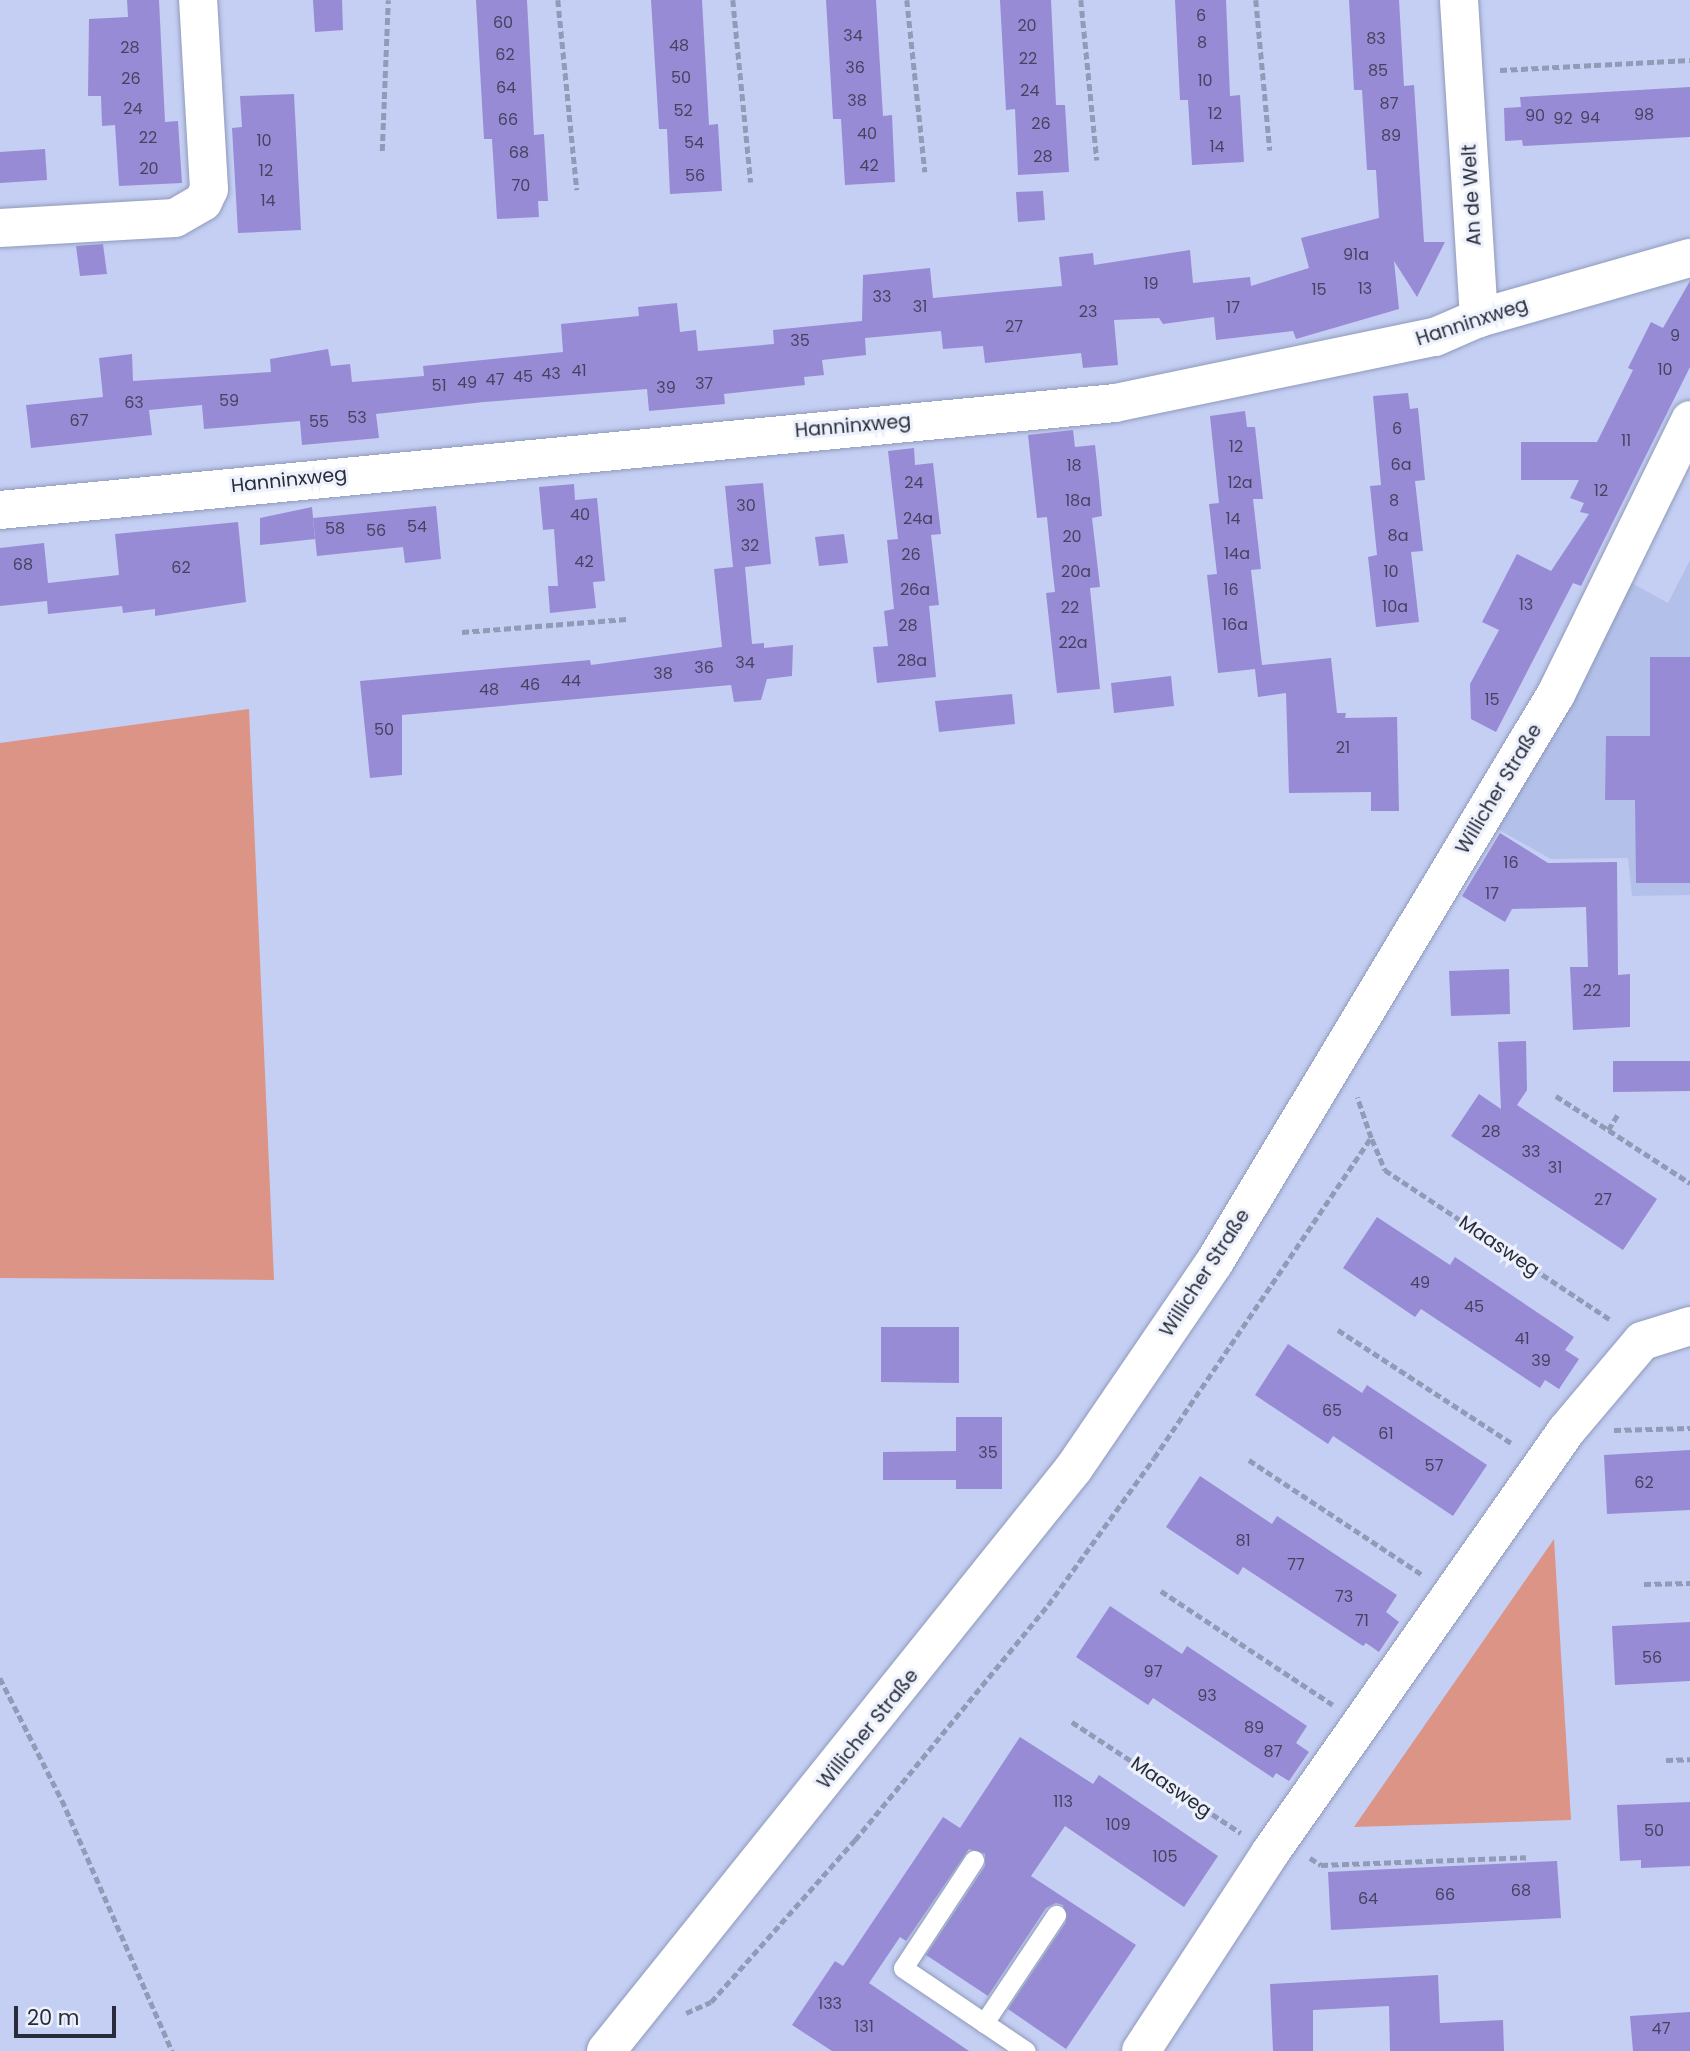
<!DOCTYPE html>
<html>
<head>
<meta charset="utf-8">
<style>
  body { margin:0 }
  #map { position:relative; width:1690px; height:2051px; overflow:hidden; background:#c4cff3; font-family:Poppins,sans-serif }
  div>[style] { position:absolute }
  [style*='--x'] { left:calc(var(--x)*1px); top:calc(var(--y)*1px); width:calc(var(--w)*1px); rotate:calc(var(--a)*1deg) }
  .built>* { inset:0; background:#b3c1ea }
  .green>* { inset:0; background:#db9486 }
  .building>* { inset:0; background:#988bd5 }
  .path>* { height:4.5px; margin-top:-2.25px; transform-origin:0; background:repeating-linear-gradient(90deg,#919ab7 0 7px,transparent 0 10.5px) }
  .roads { filter:drop-shadow(0 0 2px #8f9abb) drop-shadow(0 0 2px #8f9abb) }
  .service>* { height:19px; margin:-9.5px; padding:0 9.5px; transform-origin:9.5px; border-radius:9.5px; background:#fff }
  .minor>* { height:38px; margin:-19px; padding:0 19px; transform-origin:19px; border-radius:19px; background:#fff }
  .tertiary>* { height:38px; margin:-19px; padding:0 19px; transform-origin:19px; border-radius:19px; background:#fff }
  span { translate:-50% -50%; white-space:nowrap; text-align:center; line-height:1.15; -webkit-text-stroke:6px #edf1fc; paint-order:stroke }
  .number-label { font-size:16px; color:#444461 }
  .number-label span { -webkit-text-stroke-width:0 }
  .street-label { font-size:19px; color:#282c3a }
  .scale { position:absolute; left:14px; top:2006px; width:102px; height:32px; box-sizing:border-box; border:4px solid #282c3a; border-top:0; padding-left:9px; font-size:21px; line-height:24px; white-space:nowrap; color:#282c3a; -webkit-text-stroke:5px #edf1fc; paint-order:stroke }
</style>
</head>
<body>
<div id="map">
  <div class="built">
    <div style="clip-path:polygon(1690px 560px,1690px 895px,1632px 896px,1628px 858px,1551px 859px,1494px 827px,1630px 582px,1668px 603px)"></div>
  </div>
  <div class="green">
    <div style="clip-path:polygon(249px 709px,274px 1280px,0 1278px,0 743px)"></div>
    <div style="clip-path:polygon(1554px 1539px,1571px 1820px,1354px 1827px)"></div>
  </div>
  <div class="building">
    <div style="clip-path:polygon(127px 0,159px 0,165px 122px,178px 121px,182px 183px,119px 186px,115px 125px,102px 126px,101px 96px,88px 96px,89px 19px,128px 17px)"></div>
    <div style="clip-path:polygon(313px 0,342px 0,343px 30px,315px 32px)"></div>
    <div style="clip-path:polygon(476px 0,527px 0,534px 135px,544px 134px,546px 167px,548px 201px,538px 201px,539px 217px,497px 219px,492px 139px,484px 139px)"></div>
    <div style="clip-path:polygon(651px 0,702px 0,709px 125px,718px 124px,722px 191px,670px 194px,667px 129px,659px 129px)"></div>
    <div style="clip-path:polygon(826px 0,876px 0,883px 116px,892px 115px,895px 182px,845px 185px,841px 119px,833px 119px)"></div>
    <div style="clip-path:polygon(1000px 0,1051px 0,1056px 105px,1065px 105px,1069px 172px,1018px 175px,1015px 109px,1006px 110px)"></div>
    <div style="clip-path:polygon(1175px 0,1226px 0,1230px 96px,1240px 95px,1244px 162px,1192px 165px,1188px 100px,1180px 100px)"></div>
    <div style="clip-path:polygon(1349px 0,1399px 0,1404px 86px,1414px 85px,1424px 242px,1445px 242px,1417px 297px,1394px 261px,1399px 309px,1296px 339px,1293px 331px,1216px 340px,1214px 317px,1163px 324px,1159px 318px,1114px 320px,1118px 365px,1083px 368px,1081px 353px,985px 363px,983px 346px,943px 349px,941px 331px,865px 338px,866px 355px,822px 360px,824px 375px,804px 377px,805px 385px,724px 394px,725px 404px,649px 411px,647px 389px,484px 402px,376px 414px,379px 438px,302px 445px,300px 421px,204px 429px,202px 405px,149px 410px,152px 435px,31px 448px,26px 405px,103px 397px,99px 358px,132px 354px,133px 381px,271px 372px,270px 359px,328px 349px,331px 366px,350px 364px,352px 382px,424px 376px,423px 366px,563px 352px,561px 324px,639px 316px,638px 307px,677px 303px,680px 332px,696px 330px,698px 351px,774px 344px,773px 330px,862px 321px,863px 275px,930px 268px,933px 298px,1062px 286px,1059px 257px,1093px 253px,1094px 265px,1190px 250px,1193px 283px,1250px 277px,1251px 286px,1309px 268px,1301px 238px,1379px 218px,1376px 170px,1367px 170px,1362px 90px,1354px 90px)"></div>
    <div style="clip-path:polygon(1690px 87px,1690px 137px,1523px 146px,1522px 140px,1505px 141px,1504px 108px,1521px 107px,1520px 97px)"></div>
    <div style="clip-path:polygon(294px 94px,301px 230px,238px 233px,232px 128px,242px 127px,240px 96px)"></div>
    <div style="clip-path:polygon(45px 149px,47px 180px,0 183px,0 152px)"></div>
    <div style="clip-path:polygon(1043px 191px,1045px 220px,1018px 222px,1016px 192px)"></div>
    <div style="clip-path:polygon(103px 244px,107px 274px,80px 276px,76px 246px)"></div>
    <div style="clip-path:polygon(1690px 281px,1690px 367px,1581px 586px,1573px 583px,1496px 732px,1471px 719px,1470px 684px,1499px 630px,1482px 622px,1517px 554px,1551px 571px,1589px 514px,1580px 512px,1584px 503px,1570px 498px,1579px 480px,1521px 480px,1521px 442px,1597px 442px,1633px 370px,1628px 368px,1651px 322px,1663px 328px)"></div>
    <div style="clip-path:polygon(1408px 393px,1410px 409px,1418px 408px,1425px 480px,1415px 481px,1423px 551px,1411px 552px,1419px 622px,1376px 627px,1368px 557px,1377px 555px,1370px 486px,1381px 485px,1373px 396px)"></div>
    <div style="clip-path:polygon(1245px 411px,1247px 427px,1255px 427px,1263px 499px,1253px 499px,1261px 569px,1251px 570px,1262px 665px,1331px 658px,1337px 713px,1346px 713px,1345px 718px,1397px 717px,1399px 811px,1371px 811px,1371px 792px,1289px 793px,1286px 693px,1258px 697px,1255px 669px,1218px 673px,1207px 575px,1217px 574px,1209px 504px,1219px 503px,1210px 416px)"></div>
    <div style="clip-path:polygon(1073px 430px,1075px 447px,1095px 445px,1099px 481px,1102px 516px,1092px 518px,1100px 587px,1090px 588px,1100px 689px,1057px 693px,1046px 593px,1055px 592px,1051px 557px,1047px 517px,1037px 518px,1028px 435px)"></div>
    <div style="clip-path:polygon(914px 448px,915px 465px,933px 463px,941px 534px,931px 535px,939px 605px,929px 606px,936px 677px,877px 683px,873px 647px,888px 646px,884px 611px,894px 609px,887px 540px,898px 539px,888px 451px)"></div>
    <div style="clip-path:polygon(763px 483px,771px 564px,745px 567px,752px 644px,764px 643px,764px 648px,793px 645px,792px 676px,767px 679px,761px 700px,734px 702px,731px 685px,402px 715px,402px 775px,370px 778px,360px 681px,590px 660px,591px 665px,722px 647px,714px 569px,733px 567px,725px 486px)"></div>
    <div style="clip-path:polygon(574px 484px,575px 500px,597px 498px,605px 581px,593px 582px,596px 608px,550px 613px,548px 586px,558px 586px,554px 529px,543px 530px,539px 487px)"></div>
    <div style="clip-path:polygon(436px 506px,441px 559px,405px 563px,403px 547px,317px 556px,313px 518px)"></div>
    <div style="clip-path:polygon(312px 507px,315px 539px,260px 545px,260px 518px)"></div>
    <div style="clip-path:polygon(238px 522px,246px 602px,155px 616px,155px 609px,123px 613px,122px 606px,48px 614px,47px 601px,0 606px,0 548px,44px 543px,48px 583px,119px 575px,115px 534px)"></div>
    <div style="clip-path:polygon(844px 534px,848px 563px,819px 566px,815px 537px)"></div>
    <div style="clip-path:polygon(1650px 657px,1690px 657px,1690px 883px,1636px 883px,1635px 800px,1605px 800px,1606px 736px,1650px 736px)"></div>
    <div style="clip-path:polygon(1171px 676px,1174px 706px,1114px 713px,1111px 683px)"></div>
    <div style="clip-path:polygon(1012px 694px,1015px 724px,939px 732px,935px 701px)"></div>
    <div style="clip-path:polygon(1500px 833px,1548px 863px,1617px 862px,1618px 975px,1630px 974px,1630px 1027px,1573px 1030px,1570px 967px,1588px 967px,1586px 907px,1512px 909px,1505px 922px,1462px 896px)"></div>
    <div style="clip-path:polygon(1509px 969px,1510px 1014px,1451px 1016px,1449px 971px)"></div>
    <div style="clip-path:polygon(1526px 1041px,1527px 1090px,1517px 1105px,1657px 1199px,1623px 1250px,1451px 1136px,1479px 1094px,1501px 1109px,1498px 1042px)"></div>
    <div style="clip-path:polygon(1613px 1061px,1690px 1061px,1690px 1091px,1613px 1092px)"></div>
    <div style="clip-path:polygon(1377px 1217px,1450px 1265px,1455px 1257px,1574px 1337px,1565px 1350px,1579px 1359px,1559px 1389px,1545px 1380px,1540px 1388px,1421px 1309px,1415px 1317px,1343px 1268px)"></div>
    <div style="clip-path:polygon(881px 1327px,959px 1327px,959px 1383px,881px 1382px)"></div>
    <div style="clip-path:polygon(1288px 1344px,1362px 1393px,1367px 1385px,1487px 1465px,1453px 1516px,1333px 1436px,1328px 1444px,1255px 1395px)"></div>
    <div style="clip-path:polygon(956px 1417px,1002px 1417px,1002px 1489px,956px 1489px,956px 1480px,883px 1480px,883px 1452px,956px 1451px)"></div>
    <div style="clip-path:polygon(1690px 1450px,1690px 1510px,1607px 1514px,1604px 1455px)"></div>
    <div style="clip-path:polygon(1200px 1476px,1272px 1524px,1277px 1516px,1397px 1595px,1386px 1612px,1399px 1622px,1379px 1652px,1366px 1643px,1363px 1646px,1243px 1567px,1238px 1575px,1166px 1527px)"></div>
    <div style="clip-path:polygon(1110px 1606px,1182px 1654px,1187px 1646px,1307px 1726px,1296px 1743px,1309px 1752px,1289px 1781px,1276px 1773px,1273px 1778px,1153px 1698px,1148px 1705px,1076px 1657px)"></div>
    <div style="clip-path:polygon(1690px 1622px,1690px 1681px,1615px 1685px,1612px 1626px)"></div>
    <div style="clip-path:polygon(1020px 1737px,1093px 1784px,1099px 1775px,1218px 1856px,1184px 1907px,1065px 1826px,1031px 1876px,1136px 1945px,1066px 2049px,1008px 2009px,1066px 1922px,1063px 1905px,1056px 1903px,1046px 1908px,988px 1996px,926px 1955px,985px 1866px,985px 1854px,969px 1849px,906px 1941px,900px 1937px,869px 1983px,969px 2051px,832px 2051px,792px 2025px,835px 1961px,843px 1966px,943px 1817px,960px 1828px)"></div>
    <div style="clip-path:polygon(1690px 1802px,1690px 1866px,1641px 1868px,1641px 1860px,1620px 1861px,1617px 1805px)"></div>
    <div style="clip-path:polygon(1557px 1861px,1561px 1918px,1331px 1930px,1328px 1872px)"></div>
    <div style="clip-path:polygon(1438px 1975px,1440px 2023px,1503px 2020px,1504px 2051px,1390px 2051px,1389px 2006px,1313px 2010px,1313px 2051px,1273px 2051px,1270px 1984px)"></div>
    <div style="clip-path:polygon(1690px 2012px,1690px 2051px,1633px 2051px,1630px 2016px)"></div>
  </div>
  <div class="path">
    <div style="--x:558;--y:0;--w:191;--a:84.3"></div>
    <div style="--x:733;--y:0;--w:183;--a:84.4"></div>
    <div style="--x:907;--y:0;--w:173;--a:84"></div>
    <div style="--x:1081;--y:0;--w:161;--a:84.3"></div>
    <div style="--x:1256;--y:0;--w:151;--a:84.7"></div>
    <div style="--x:1500;--y:70;--w:190;--a:-3"></div>
    <div style="--x:382;--y:151;--w:151;--a:-87.7"></div>
    <div style="--x:462;--y:632;--w:165;--a:-4.5"></div>
    <div style="--x:1556;--y:1096;--w:160;--a:33"></div>
    <div style="--x:1608;--y:1130;--w:19;--a:-58"></div>
    <div style="--x:1372;--y:1139;--w:34;--a:67"></div>
    <div style="--x:1385;--y:1170;--w:273;--a:33.6"></div>
    <div style="--x:1338;--y:1330;--w:209;--a:33.1"></div>
    <div style="--x:1614;--y:1430;--w:76;--a:-1.5"></div>
    <div style="--x:1249;--y:1460;--w:209;--a:33.5"></div>
    <div style="--x:1644;--y:1584;--w:46;--a:-1.2"></div>
    <div style="--x:1161;--y:1591;--w:206;--a:33.5"></div>
    <div style="--x:0;--y:1678;--w:137;--a:63.1"></div>
    <div style="--x:62;--y:1800;--w:274;--a:66.3"></div>
    <div style="--x:1072;--y:1722;--w:202;--a:33.3"></div>
    <div style="--x:1666;--y:1760;--w:24;--a:-2"></div>
    <div style="--x:1310;--y:1858;--w:13;--a:32"></div>
    <div style="--x:1321;--y:1865;--w:205;--a:-2.2"></div>
    <div style="--x:686;--y:2013;--w:27;--a:-24"></div>
    <div style="--x:711;--y:2002;--w:217;--a:-48.4"></div>
    <div style="--x:855;--y:1840;--w:304;--a:-50.6"></div>
    <div style="--x:1048;--y:1605;--w:181;--a:-54.2"></div>
    <div style="--x:1154;--y:1458;--w:387;--a:-55.9"></div>
    <div style="--x:1371;--y:1138;--w:43;--a:-108.9"></div>
  </div>
  <div class="roads">
    <div class="service">
      <div style="--x:974;--y:1860;--w:129;--a:123.3"></div>
      <div style="--x:903;--y:1968;--w:148;--a:34"></div>
      <div style="--x:984;--y:2023;--w:130;--a:-56.3"></div>
    </div>
    <div class="minor">
      <div style="--x:1459;--y:0;--w:319;--a:86.4"></div>
      <div style="--x:0;--y:228;--w:175;--a:-3.3"></div>
      <div style="--x:175;--y:218;--w:32;--a:-30"></div>
      <div style="--x:203;--y:202;--w:14;--a:-65"></div>
      <div style="--x:209;--y:189;--w:189;--a:-93.3"></div>
      <div style="--x:0;--y:510;--w:1120;--a:-5.48"></div>
      <div style="--x:1115;--y:403;--w:327;--a:-11.7"></div>
      <div style="--x:1435;--y:337;--w:48;--a:-23.4"></div>
      <div style="--x:1479;--y:318;--w:219;--a:-15.9"></div>
      <div style="--x:1141;--y:2051;--w:236;--a:-56.9"></div>
      <div style="--x:1270;--y:1853;--w:515;--a:-54.95"></div>
      <div style="--x:1566;--y:1431;--w:118;--a:-49.8"></div>
      <div style="--x:1642;--y:1341;--w:50;--a:-17.4"></div>
    </div>
    <div class="tertiary">
      <div style="--x:606;--y:2051;--w:748;--a:-51.24"></div>
      <div style="--x:1074;--y:1468;--w:248;--a:-55.7"></div>
      <div style="--x:1214;--y:1263;--w:664;--a:-58.99"></div>
      <div style="--x:1556;--y:694;--w:305;--a:-63.9"></div>
    </div>
  </div>
  <div class="number-label">
    <span style="left:1201px;top:16px">6</span>
    <span style="left:503px;top:23px">60</span>
    <span style="left:1027px;top:26px">20</span>
    <span style="left:853px;top:36px">34</span>
    <span style="left:1376px;top:39px">83</span>
    <span style="left:1202px;top:43px">8</span>
    <span style="left:679px;top:46px">48</span>
    <span style="left:130px;top:48px">28</span>
    <span style="left:505px;top:55px">62</span>
    <span style="left:1028px;top:59px">22</span>
    <span style="left:855px;top:68px">36</span>
    <span style="left:1378px;top:71px">85</span>
    <span style="left:681px;top:78px">50</span>
    <span style="left:131px;top:79px">26</span>
    <span style="left:1205px;top:81px">10</span>
    <span style="left:506px;top:88px">64</span>
    <span style="left:1030px;top:91px">24</span>
    <span style="left:857px;top:101px">38</span>
    <span style="left:1389px;top:104px">87</span>
    <span style="left:133px;top:109px">24</span>
    <span style="left:683px;top:111px">52</span>
    <span style="left:1215px;top:114px">12</span>
    <span style="left:1644px;top:115px">98</span>
    <span style="left:1535px;top:116px">90</span>
    <span style="left:1590px;top:118px">94</span>
    <span style="left:1563px;top:119px">92</span>
    <span style="left:508px;top:120px">66</span>
    <span style="left:1041px;top:124px">26</span>
    <span style="left:867px;top:134px">40</span>
    <span style="left:1391px;top:136px">89</span>
    <span style="left:148px;top:138px">22</span>
    <span style="left:264px;top:141px">10</span>
    <span style="left:694px;top:143px">54</span>
    <span style="left:1217px;top:147px">14</span>
    <span style="left:519px;top:153px">68</span>
    <span style="left:1043px;top:157px">28</span>
    <span style="left:869px;top:166px">42</span>
    <span style="left:149px;top:169px">20</span>
    <span style="left:266px;top:171px">12</span>
    <span style="left:695px;top:176px">56</span>
    <span style="left:521px;top:186px">70</span>
    <span style="left:268px;top:201px">14</span>
    <span style="left:1356px;top:255px">91a</span>
    <span style="left:1151px;top:284px">19</span>
    <span style="left:1365px;top:289px">13</span>
    <span style="left:1319px;top:290px">15</span>
    <span style="left:882px;top:297px">33</span>
    <span style="left:920px;top:307px">31</span>
    <span style="left:1233px;top:308px">17</span>
    <span style="left:1088px;top:312px">23</span>
    <span style="left:1014px;top:327px">27</span>
    <span style="left:1675px;top:336px">9</span>
    <span style="left:800px;top:341px">35</span>
    <span style="left:1665px;top:370px">10</span>
    <span style="left:579px;top:371px">41</span>
    <span style="left:551px;top:374px">43</span>
    <span style="left:523px;top:377px">45</span>
    <span style="left:495px;top:380px">47</span>
    <span style="left:467px;top:383px">49</span>
    <span style="left:704px;top:384px">37</span>
    <span style="left:439px;top:386px">51</span>
    <span style="left:666px;top:388px">39</span>
    <span style="left:229px;top:401px">59</span>
    <span style="left:134px;top:403px">63</span>
    <span style="left:357px;top:418px">53</span>
    <span style="left:79px;top:421px">67</span>
    <span style="left:319px;top:422px">55</span>
    <span style="left:1397px;top:429px">6</span>
    <span style="left:1626px;top:441px">11</span>
    <span style="left:1236px;top:447px">12</span>
    <span style="left:1401px;top:465px">6a</span>
    <span style="left:1074px;top:466px">18</span>
    <span style="left:914px;top:483px">24</span>
    <span style="left:1240px;top:483px">12a</span>
    <span style="left:1601px;top:491px">12</span>
    <span style="left:1078px;top:501px">18a</span>
    <span style="left:1394px;top:501px">8</span>
    <span style="left:746px;top:506px">30</span>
    <span style="left:580px;top:515px">40</span>
    <span style="left:918px;top:519px">24a</span>
    <span style="left:1233px;top:519px">14</span>
    <span style="left:417px;top:527px">54</span>
    <span style="left:335px;top:529px">58</span>
    <span style="left:376px;top:531px">56</span>
    <span style="left:1398px;top:536px">8a</span>
    <span style="left:1072px;top:537px">20</span>
    <span style="left:750px;top:546px">32</span>
    <span style="left:1237px;top:554px">14a</span>
    <span style="left:911px;top:555px">26</span>
    <span style="left:584px;top:562px">42</span>
    <span style="left:23px;top:565px">68</span>
    <span style="left:181px;top:568px">62</span>
    <span style="left:1076px;top:572px">20a</span>
    <span style="left:1391px;top:572px">10</span>
    <span style="left:915px;top:590px">26a</span>
    <span style="left:1231px;top:590px">16</span>
    <span style="left:1526px;top:605px">13</span>
    <span style="left:1395px;top:607px">10a</span>
    <span style="left:1070px;top:608px">22</span>
    <span style="left:1235px;top:625px">16a</span>
    <span style="left:908px;top:626px">28</span>
    <span style="left:1073px;top:643px">22a</span>
    <span style="left:912px;top:661px">28a</span>
    <span style="left:745px;top:663px">34</span>
    <span style="left:704px;top:668px">36</span>
    <span style="left:663px;top:674px">38</span>
    <span style="left:571px;top:681px">44</span>
    <span style="left:530px;top:685px">46</span>
    <span style="left:489px;top:690px">48</span>
    <span style="left:1492px;top:700px">15</span>
    <span style="left:384px;top:730px">50</span>
    <span style="left:1343px;top:748px">21</span>
    <span style="left:1511px;top:863px">16</span>
    <span style="left:1492px;top:894px">17</span>
    <span style="left:1592px;top:991px">22</span>
    <span style="left:1491px;top:1132px">28</span>
    <span style="left:1531px;top:1152px">33</span>
    <span style="left:1555px;top:1168px">31</span>
    <span style="left:1603px;top:1200px">27</span>
    <span style="left:1420px;top:1283px">49</span>
    <span style="left:1474px;top:1307px">45</span>
    <span style="left:1522px;top:1339px">41</span>
    <span style="left:1541px;top:1361px">39</span>
    <span style="left:1332px;top:1411px">65</span>
    <span style="left:1386px;top:1434px">61</span>
    <span style="left:988px;top:1453px">35</span>
    <span style="left:1434px;top:1466px">57</span>
    <span style="left:1644px;top:1483px">62</span>
    <span style="left:1243px;top:1541px">81</span>
    <span style="left:1296px;top:1565px">77</span>
    <span style="left:1344px;top:1597px">73</span>
    <span style="left:1362px;top:1621px">71</span>
    <span style="left:1652px;top:1658px">56</span>
    <span style="left:1153px;top:1672px">97</span>
    <span style="left:1207px;top:1696px">93</span>
    <span style="left:1254px;top:1728px">89</span>
    <span style="left:1273px;top:1752px">87</span>
    <span style="left:1063px;top:1802px">113</span>
    <span style="left:1118px;top:1825px">109</span>
    <span style="left:1654px;top:1831px">50</span>
    <span style="left:1165px;top:1857px">105</span>
    <span style="left:1521px;top:1891px">68</span>
    <span style="left:1445px;top:1895px">66</span>
    <span style="left:1368px;top:1899px">64</span>
    <span style="left:830px;top:2004px">133</span>
    <span style="left:864px;top:2027px">131</span>
    <span style="left:1661px;top:2029px">47</span>
  </div>
  <div class="street-label">
    <span style="left:1472px;top:195px;rotate:-93deg">An de Welt</span>
    <span style="left:1472px;top:322px;rotate:-18deg">Hanninxweg</span>
    <span style="left:853px;top:426px;rotate:-5deg">Hanninxweg</span>
    <span style="left:289px;top:480px;rotate:-6deg">Hanninxweg</span>
    <span style="left:1499px;top:789px;rotate:-59deg">Willicher Straße</span>
    <span style="left:1499px;top:1246px;rotate:34deg">Maasweg</span>
    <span style="left:1205px;top:1273px;rotate:-57deg">Willicher Straße</span>
    <span style="left:868px;top:1729px;rotate:-51deg">Willicher Straße</span>
    <span style="left:1171px;top:1787px;rotate:34deg">Maasweg</span>
  </div>
  <div class="scale">20 m</div>
</div>
</body>
</html>
